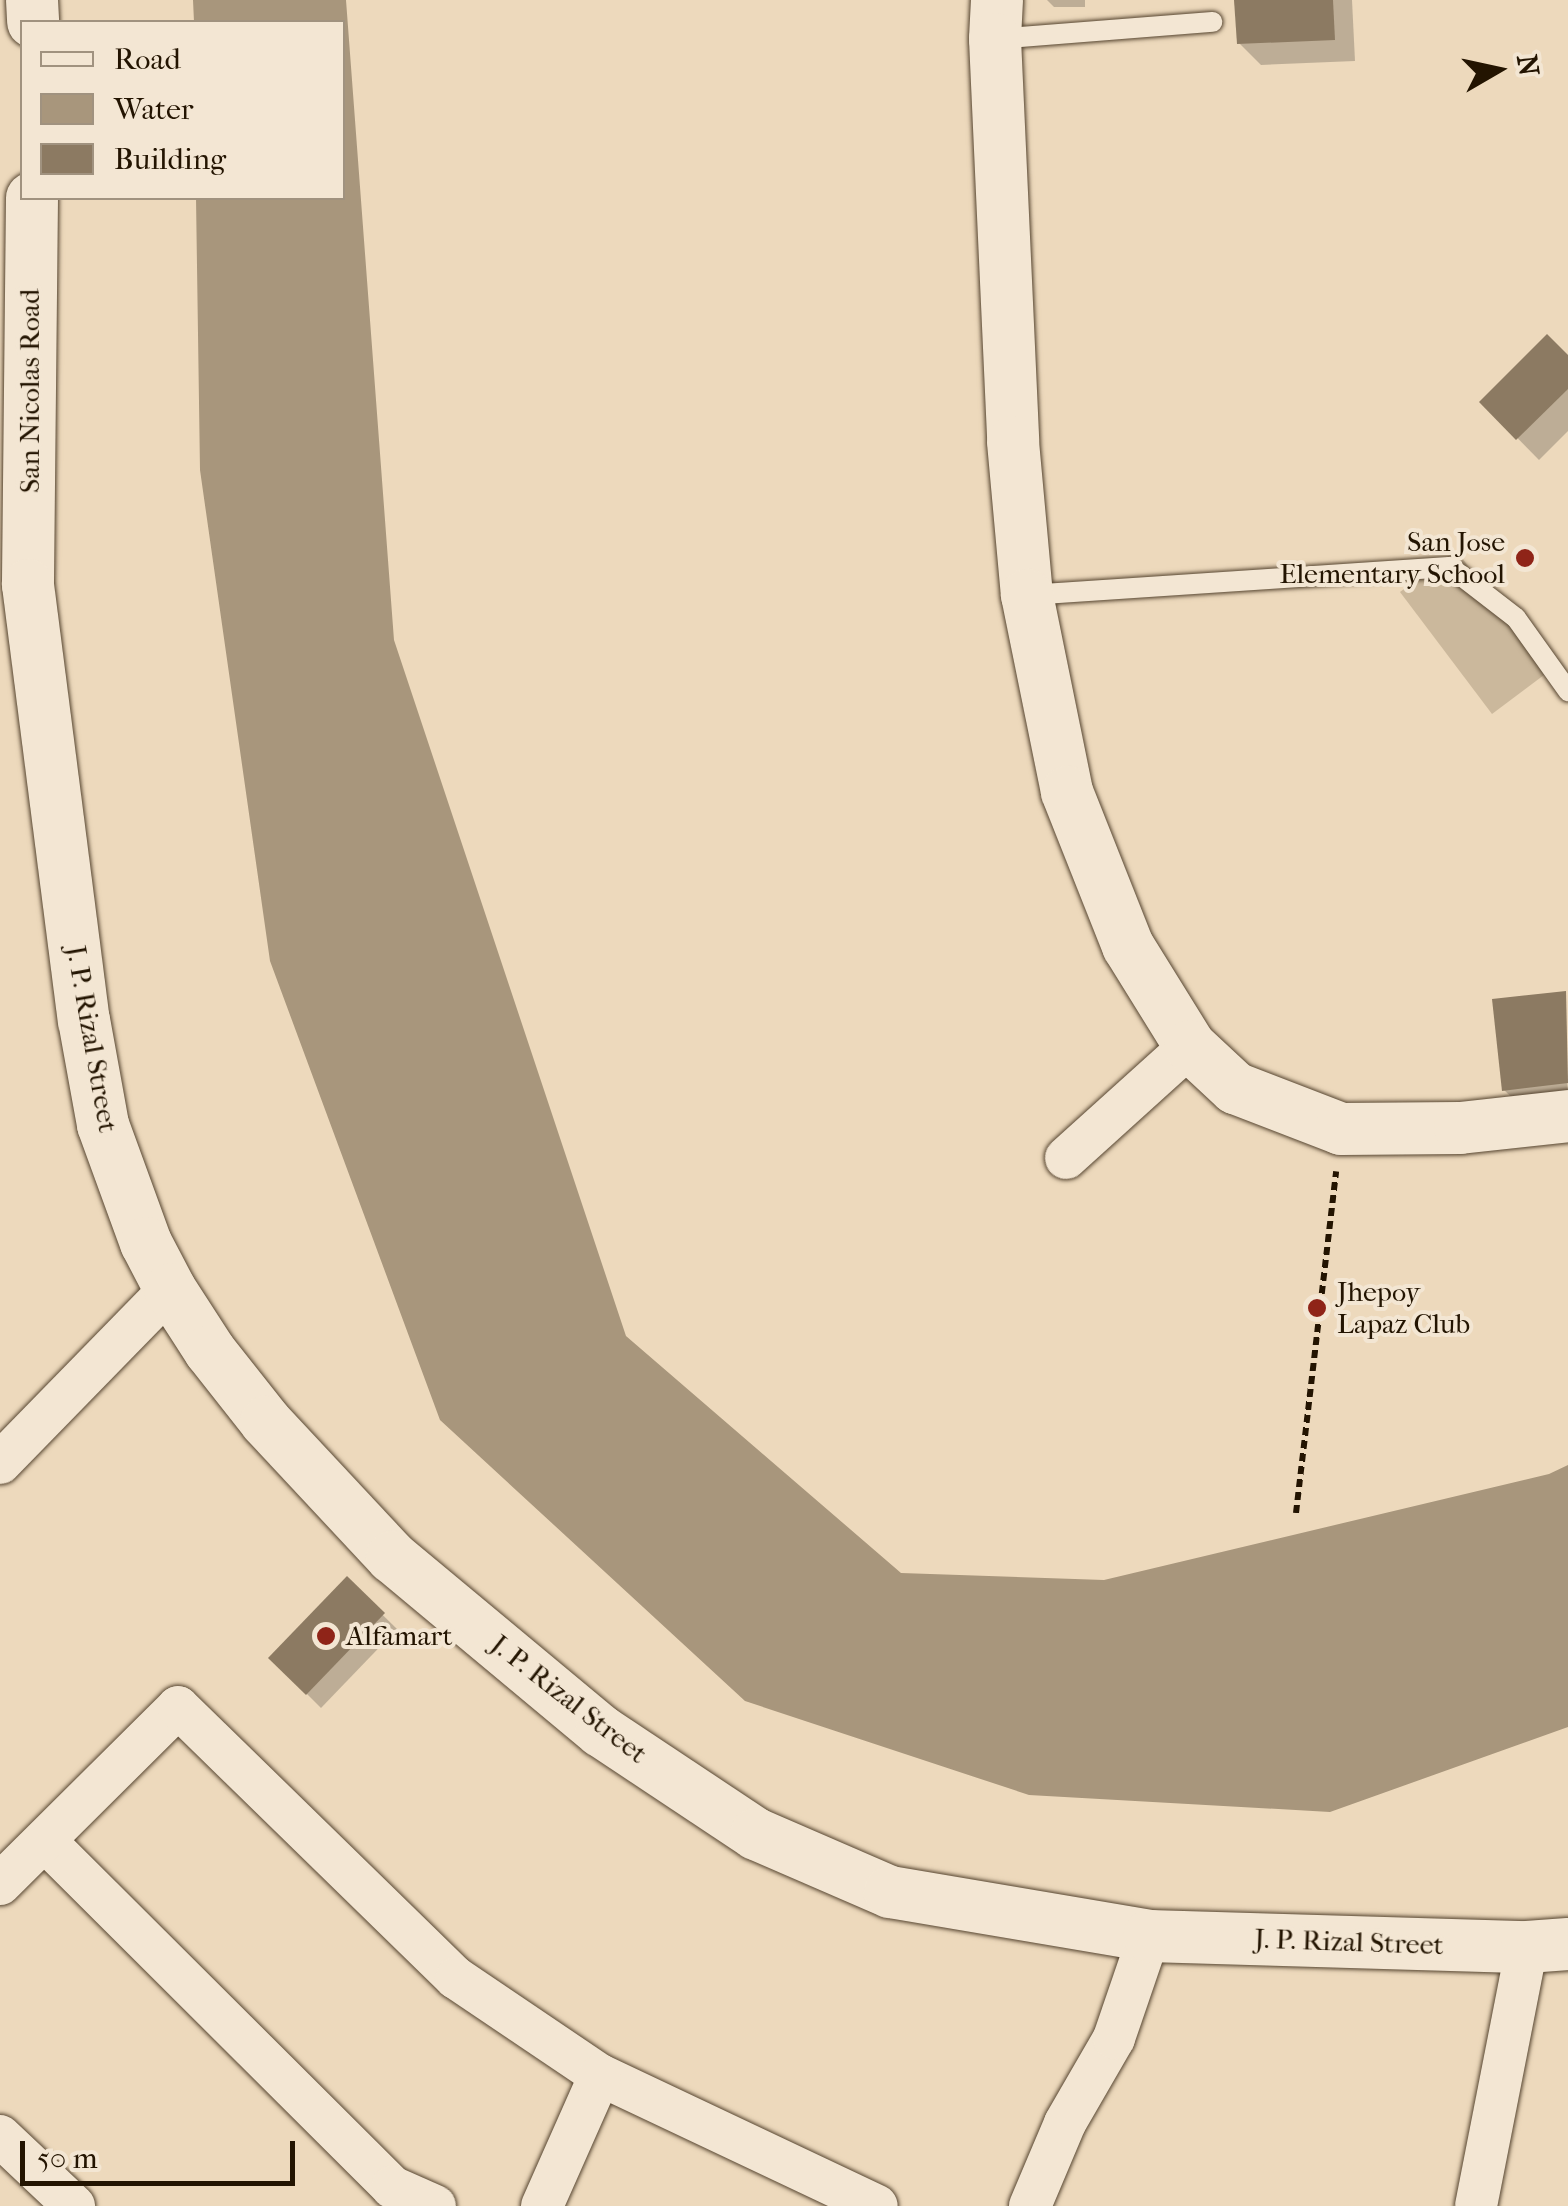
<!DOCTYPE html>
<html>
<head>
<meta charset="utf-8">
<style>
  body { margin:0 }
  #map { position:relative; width:1568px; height:2206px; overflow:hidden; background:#edd9bc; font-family:"IM FELL French Canon",serif }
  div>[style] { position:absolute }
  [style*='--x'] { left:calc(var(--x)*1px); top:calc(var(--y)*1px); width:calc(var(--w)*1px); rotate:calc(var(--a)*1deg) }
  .green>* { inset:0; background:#cbb89c }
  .water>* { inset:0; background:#a8967c }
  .shadow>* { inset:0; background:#0003 }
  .building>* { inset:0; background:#8c7a62 }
  .path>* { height:6px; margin-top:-3px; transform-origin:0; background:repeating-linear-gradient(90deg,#231401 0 8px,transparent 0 13px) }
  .roads { filter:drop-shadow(0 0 2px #564530) drop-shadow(0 0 2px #564530) }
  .service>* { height:20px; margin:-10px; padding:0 10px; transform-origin:10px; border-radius:10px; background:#f3e6d3 }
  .minor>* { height:42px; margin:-21px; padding:0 21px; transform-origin:21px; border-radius:21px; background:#f3e6d3 }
  .tertiary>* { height:52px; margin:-26px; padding:0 26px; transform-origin:26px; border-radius:26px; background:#f3e6d3 }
  .dots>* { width:28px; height:28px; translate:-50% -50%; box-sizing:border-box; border:5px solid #f3e6d3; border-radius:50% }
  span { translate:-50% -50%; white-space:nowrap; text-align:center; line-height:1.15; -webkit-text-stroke:8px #f3e6d3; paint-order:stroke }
  .street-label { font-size:28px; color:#231401 }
  .poi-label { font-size:28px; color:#231401 }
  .right { translate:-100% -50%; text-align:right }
  .left { translate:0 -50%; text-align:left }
  .legend { position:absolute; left:20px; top:20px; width:325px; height:180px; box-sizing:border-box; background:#f3e6d3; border:2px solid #a0927f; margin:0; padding:12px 18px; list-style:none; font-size:30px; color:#231401 }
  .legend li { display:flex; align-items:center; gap:20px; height:50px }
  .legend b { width:50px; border:2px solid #a0927f }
  .north { position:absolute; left:1448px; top:20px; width:100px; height:100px; -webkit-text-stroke:8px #f3e6d3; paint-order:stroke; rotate:81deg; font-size:28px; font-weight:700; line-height:40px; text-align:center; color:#231401 }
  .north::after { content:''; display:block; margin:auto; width:35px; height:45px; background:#231401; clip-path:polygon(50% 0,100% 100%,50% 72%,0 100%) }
  .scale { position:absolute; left:20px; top:2141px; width:275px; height:45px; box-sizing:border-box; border:5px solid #231401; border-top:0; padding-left:12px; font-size:30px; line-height:35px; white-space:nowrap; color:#231401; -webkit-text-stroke:8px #f3e6d3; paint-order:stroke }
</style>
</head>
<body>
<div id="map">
  <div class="green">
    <div style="clip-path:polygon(1456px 550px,1548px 672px,1492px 714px,1400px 592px)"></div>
  </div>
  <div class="water">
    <div style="clip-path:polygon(193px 0,346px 0,394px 640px,626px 1336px,901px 1573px,1104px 1580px,1549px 1474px,1568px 1465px,1568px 1727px,1330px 1812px,1029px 1795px,745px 1701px,440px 1420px,270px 961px,200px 470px,196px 198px,342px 198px,342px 22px,194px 22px)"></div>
  </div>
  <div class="shadow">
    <div style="clip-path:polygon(1085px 0,1085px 7px,1054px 7px,1047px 0)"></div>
    <div style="clip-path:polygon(1237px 0,1352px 0,1355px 61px,1261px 65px,1239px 43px)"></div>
    <div style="clip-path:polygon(1568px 358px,1568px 431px,1539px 460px,1482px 402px)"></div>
    <div style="clip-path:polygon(1565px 993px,1568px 1106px,1526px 1111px,1504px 1090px)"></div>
    <div style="clip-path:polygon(347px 1580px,397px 1629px,321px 1708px,271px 1658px)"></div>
  </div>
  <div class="building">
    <div style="clip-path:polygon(1234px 0,1333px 0,1335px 40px,1237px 44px)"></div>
    <div style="clip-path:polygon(1547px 334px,1568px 355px,1568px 389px,1516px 440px,1479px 402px)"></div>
    <div style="clip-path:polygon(1566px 991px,1568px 1083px,1502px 1091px,1492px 999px)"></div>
    <div style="clip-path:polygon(347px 1576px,385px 1613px,306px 1695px,268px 1658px)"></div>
  </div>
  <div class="path">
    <div style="--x:1296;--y:1513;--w:344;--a:-83.3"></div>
  </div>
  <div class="roads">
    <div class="service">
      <div style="--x:995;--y:39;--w:218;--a:-4.5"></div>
      <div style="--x:1027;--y:595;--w:424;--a:-3.8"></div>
      <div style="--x:1450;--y:567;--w:83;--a:37.7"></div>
      <div style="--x:1516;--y:618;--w:90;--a:54.5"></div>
    </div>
    <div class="minor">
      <div style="--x:1066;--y:1158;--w:167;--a:-42.1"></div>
      <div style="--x:0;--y:1463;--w:243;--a:-45.7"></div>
      <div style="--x:46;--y:1842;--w:489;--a:44.9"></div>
      <div style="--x:392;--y:2187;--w:47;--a:23.8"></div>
      <div style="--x:0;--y:1884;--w:251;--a:-44.8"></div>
      <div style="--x:178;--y:1707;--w:388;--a:44.3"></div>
      <div style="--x:456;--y:1978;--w:174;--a:34"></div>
      <div style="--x:600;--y:2075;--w:306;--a:25.3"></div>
      <div style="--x:0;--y:2136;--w:102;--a:43.4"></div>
      <div style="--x:542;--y:2206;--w:143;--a:-66.1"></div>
      <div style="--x:1030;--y:2206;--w:90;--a:-67.1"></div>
      <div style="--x:1065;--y:2123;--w:98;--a:-60"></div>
      <div style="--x:1114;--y:2038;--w:108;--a:-71.1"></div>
      <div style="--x:1476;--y:2206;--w:264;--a:-78.9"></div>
    </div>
    <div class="tertiary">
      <div style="--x:32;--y:0;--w:22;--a:87"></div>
      <div style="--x:997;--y:0;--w:39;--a:93"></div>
      <div style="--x:995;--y:39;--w:403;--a:87.4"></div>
      <div style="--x:1013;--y:442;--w:154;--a:84.8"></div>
      <div style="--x:1027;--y:595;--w:201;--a:78.5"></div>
      <div style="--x:1067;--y:792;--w:166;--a:68.4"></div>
      <div style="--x:1128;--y:946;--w:118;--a:58.2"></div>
      <div style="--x:1190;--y:1046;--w:62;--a:43"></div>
      <div style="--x:1235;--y:1088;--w:114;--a:21.1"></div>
      <div style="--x:1341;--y:1129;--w:119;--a:-0.5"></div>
      <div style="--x:1460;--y:1128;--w:109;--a:-6.3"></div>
      <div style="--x:32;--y:198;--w:387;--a:90.6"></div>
      <div style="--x:28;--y:585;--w:439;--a:82.7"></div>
      <div style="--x:84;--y:1020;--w:107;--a:79.7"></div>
      <div style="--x:103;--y:1125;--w:126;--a:70"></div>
      <div style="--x:146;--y:1243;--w:52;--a:62.4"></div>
      <div style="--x:170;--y:1289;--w:74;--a:57.2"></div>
      <div style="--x:210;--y:1351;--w:90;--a:51.7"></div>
      <div style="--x:266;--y:1422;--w:185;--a:47"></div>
      <div style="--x:392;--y:1557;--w:272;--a:39.8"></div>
      <div style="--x:601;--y:1731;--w:186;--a:33.6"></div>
      <div style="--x:756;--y:1834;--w:146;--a:23.4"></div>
      <div style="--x:890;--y:1892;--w:263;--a:9.6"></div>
      <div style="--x:1149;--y:1936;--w:378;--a:1.7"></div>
      <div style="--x:1527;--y:1947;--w:41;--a:-4.2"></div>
    </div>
  </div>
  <div class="dots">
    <div style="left:1525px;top:558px;background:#8f2418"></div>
    <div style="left:1317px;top:1308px;background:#8f2418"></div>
    <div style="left:326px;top:1636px;background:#8f2418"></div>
  </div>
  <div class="street-label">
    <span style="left:30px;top:391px;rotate:-90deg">San Nicolas Road</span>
    <span style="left:92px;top:1039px;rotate:80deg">J. P. Rizal Street</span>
    <span style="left:569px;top:1699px;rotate:38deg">J. P. Rizal Street</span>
    <span style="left:1349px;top:1942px;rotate:2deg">J. P. Rizal Street</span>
  </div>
  <div class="poi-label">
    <span class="right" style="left:1505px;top:558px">San Jose<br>Elementary School</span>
    <span class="left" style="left:1337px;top:1308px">Jhepoy<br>Lapaz Club</span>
    <span class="left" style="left:346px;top:1636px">Alfamart</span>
  </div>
  <ul class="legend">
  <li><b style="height:12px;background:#f3e6d3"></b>Road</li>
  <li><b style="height:28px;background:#a8967c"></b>Water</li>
  <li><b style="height:28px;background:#8c7a62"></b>Building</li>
  </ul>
  <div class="north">N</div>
  <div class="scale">50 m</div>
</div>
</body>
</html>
